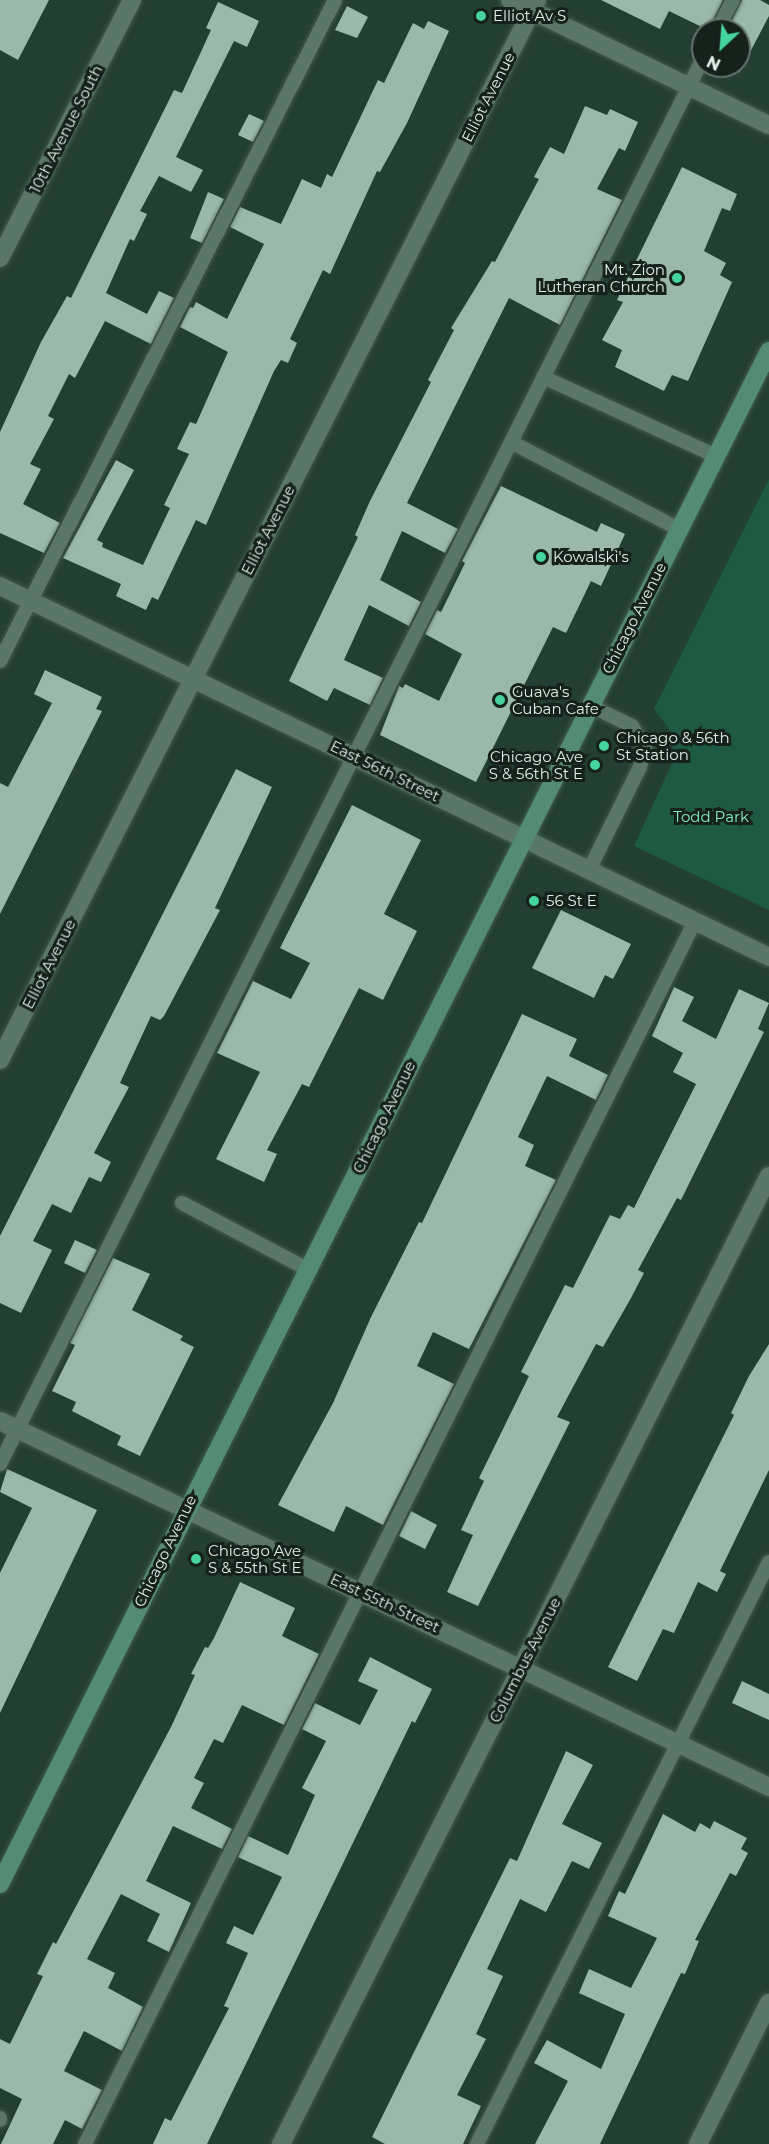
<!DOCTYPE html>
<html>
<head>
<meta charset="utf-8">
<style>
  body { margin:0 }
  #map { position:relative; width:769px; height:2144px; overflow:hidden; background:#233e32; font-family:Montserrat,sans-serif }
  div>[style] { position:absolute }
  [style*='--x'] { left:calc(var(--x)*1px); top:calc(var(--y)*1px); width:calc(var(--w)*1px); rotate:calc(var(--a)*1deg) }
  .green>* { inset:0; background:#1e5a43 }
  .building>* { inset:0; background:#9bb9ab }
  .roads { filter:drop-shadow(0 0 2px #41594f) drop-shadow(0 0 2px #41594f) }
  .lane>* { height:14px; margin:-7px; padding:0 7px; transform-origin:7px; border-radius:7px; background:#5a7669 }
  .street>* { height:18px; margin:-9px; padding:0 9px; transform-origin:9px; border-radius:9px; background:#5a7669 }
  .secondary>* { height:18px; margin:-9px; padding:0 9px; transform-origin:9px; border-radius:9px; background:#538b74 }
  .dots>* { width:16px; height:16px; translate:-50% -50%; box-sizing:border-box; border:3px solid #16211c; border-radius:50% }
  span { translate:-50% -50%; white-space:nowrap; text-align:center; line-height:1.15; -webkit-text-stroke:6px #16211c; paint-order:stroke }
  .poi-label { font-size:15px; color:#dfeee6 }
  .left { translate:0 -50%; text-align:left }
  .right { translate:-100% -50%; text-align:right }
  .street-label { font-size:15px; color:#dfeee6 }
  .park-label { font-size:15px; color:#82ecbe }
  .north { position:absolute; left:691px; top:18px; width:60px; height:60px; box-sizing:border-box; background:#16211c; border:2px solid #66736d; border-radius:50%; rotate:206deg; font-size:16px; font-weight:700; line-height:24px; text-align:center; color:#dfeee6 }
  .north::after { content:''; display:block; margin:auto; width:21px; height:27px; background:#45d49f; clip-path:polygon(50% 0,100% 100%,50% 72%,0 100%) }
</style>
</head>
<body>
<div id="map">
  <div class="green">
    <div style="clip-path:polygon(769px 479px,769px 910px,634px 846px,673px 761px,672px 733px,654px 709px)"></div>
  </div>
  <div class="building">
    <div style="clip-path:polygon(0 0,49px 0,18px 60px,0 50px)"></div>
    <div style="clip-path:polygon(601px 0,723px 0,708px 30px,669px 11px,660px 29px)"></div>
    <div style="clip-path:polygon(742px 0,760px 0,769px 5px,769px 16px,739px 73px,739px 30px,727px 30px)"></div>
    <div style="clip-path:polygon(218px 2px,259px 21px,247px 47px,234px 41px,176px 157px,203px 170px,191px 192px,159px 176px,140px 211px,147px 214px,134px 241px,130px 239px,106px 293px,147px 314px,159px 291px,174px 298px,151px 344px,105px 321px,75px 378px,69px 374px,48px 416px,54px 419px,30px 464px,41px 469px,23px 504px,60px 523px,44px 553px,0 533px,0 432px,41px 342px,67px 296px,71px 298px,174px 90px,182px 93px,211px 30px,206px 28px)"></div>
    <div style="clip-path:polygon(347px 6px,368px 17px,357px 38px,335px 30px)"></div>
    <div style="clip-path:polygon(428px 21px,449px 31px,407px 123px,380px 172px,377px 171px,330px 274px,323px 270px,290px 339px,297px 343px,288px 363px,281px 360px,274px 371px,206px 525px,196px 520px,158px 600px,152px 597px,146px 610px,116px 596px,121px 584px,63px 558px,116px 460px,134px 470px,97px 540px,103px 543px,102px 547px,143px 565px,170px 508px,164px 505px,189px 454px,177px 449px,190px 422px,196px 424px,228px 352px,180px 327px,190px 307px,193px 308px,196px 302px,227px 319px,264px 244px,230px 227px,240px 207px,281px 224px,302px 179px,321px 188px,327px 174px,332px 177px,378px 80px,384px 83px,413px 23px,424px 29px)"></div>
    <div style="clip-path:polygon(585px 106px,607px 115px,610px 109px,638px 122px,625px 151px,619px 148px,597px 189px,622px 200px,560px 325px,509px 298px,407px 503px,458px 529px,445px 553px,402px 531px,380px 580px,421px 602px,409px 626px,369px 605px,344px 660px,383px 678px,370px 705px,334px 688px,327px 701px,289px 681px,358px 537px,355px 535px,370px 501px,431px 382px,428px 380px,454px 330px,451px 328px,492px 261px,495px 262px,539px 179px,534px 177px,550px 147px,564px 154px)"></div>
    <div style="clip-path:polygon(249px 114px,264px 121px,253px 142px,238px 135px)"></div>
    <div style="clip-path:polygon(682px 167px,737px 194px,730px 211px,722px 208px,704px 251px,726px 263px,720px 275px,732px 282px,688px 381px,672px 375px,664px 391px,615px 367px,622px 350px,602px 340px,623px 302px,617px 300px)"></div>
    <div style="clip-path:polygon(208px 192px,224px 199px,202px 243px,190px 238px)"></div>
    <div style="clip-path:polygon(501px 486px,597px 532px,601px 523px,625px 534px,601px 586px,591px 581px,566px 633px,553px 627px,476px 782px,380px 735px,399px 686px,403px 688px,405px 684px,439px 701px,462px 654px,425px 634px,437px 610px,441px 612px,465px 563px,462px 561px)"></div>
    <div style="clip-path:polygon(45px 670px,102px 697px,96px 709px,102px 711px,0 914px,0 783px,8px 787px,52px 703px,34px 694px)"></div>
    <div style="clip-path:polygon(236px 769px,272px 787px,215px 908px,220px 910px,164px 1016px,160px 1020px,151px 1016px,120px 1083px,129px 1087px,94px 1153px,111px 1162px,101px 1182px,89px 1177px,71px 1213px,52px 1204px,33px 1241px,52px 1250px,21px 1313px,0 1303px,0 1236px)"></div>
    <div style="clip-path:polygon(352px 805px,421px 840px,384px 914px,417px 931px,383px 1000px,359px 988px,309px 1087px,302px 1084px,267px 1150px,277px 1154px,264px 1182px,216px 1159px,260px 1072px,217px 1053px,253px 981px,291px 999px,310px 963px,280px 948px)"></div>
    <div style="clip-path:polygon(561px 910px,631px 944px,613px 979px,605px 975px,594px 998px,532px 968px)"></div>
    <div style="clip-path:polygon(674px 987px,694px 997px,682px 1021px,716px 1039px,739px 989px,769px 1003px,758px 1029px,764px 1032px,681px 1200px,677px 1198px,638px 1270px,644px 1273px,631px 1298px,603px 1347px,596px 1344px,557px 1417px,570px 1422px,478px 1606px,447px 1592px,473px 1535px,461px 1530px,484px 1481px,479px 1478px,529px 1376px,521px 1372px,565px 1285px,573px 1288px,610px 1215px,620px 1219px,628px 1205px,634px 1208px,696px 1084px,673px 1072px,683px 1053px,652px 1036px)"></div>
    <div style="clip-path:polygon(522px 1014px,577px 1039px,569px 1056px,608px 1075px,596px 1100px,547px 1076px,518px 1137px,534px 1145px,525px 1166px,556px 1180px,469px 1349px,433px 1332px,417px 1366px,454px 1384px,383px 1525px,346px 1506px,334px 1532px,278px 1505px,333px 1403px,371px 1317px,419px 1222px,422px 1223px)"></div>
    <div style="clip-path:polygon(75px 1240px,97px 1250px,85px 1273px,64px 1263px)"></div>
    <div style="clip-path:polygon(113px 1258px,150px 1274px,132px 1310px,183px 1336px,180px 1340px,194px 1347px,140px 1456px,117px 1445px,121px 1436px,72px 1411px,76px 1402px,52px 1391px,75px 1345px,70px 1343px)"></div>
    <div style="clip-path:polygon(769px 1344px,769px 1470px,720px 1571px,726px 1574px,717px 1592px,698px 1582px,674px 1633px,663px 1629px,637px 1681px,608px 1667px,734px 1415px,731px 1413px,749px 1376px)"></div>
    <div style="clip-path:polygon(7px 1469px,97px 1510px,0 1713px,0 1573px,32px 1508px,0 1492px)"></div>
    <div style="clip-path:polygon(411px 1511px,437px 1525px,425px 1549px,399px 1536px)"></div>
    <div style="clip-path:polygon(240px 1582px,295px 1608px,282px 1636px,319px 1654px,284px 1725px,242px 1705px,223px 1743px,214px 1739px,194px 1778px,204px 1783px,191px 1808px,232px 1829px,222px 1849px,173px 1826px,146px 1881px,191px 1903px,169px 1952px,147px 1941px,160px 1914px,121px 1894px,87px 1959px,115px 1973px,108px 1988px,143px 2007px,122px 2051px,84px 2031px,64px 2071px,102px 2090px,82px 2129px,65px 2120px,53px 2144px,1px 2144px,22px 2099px,0 2088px,0 2039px,10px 2044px,43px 1976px,37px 1974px,53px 1942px,56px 1944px,171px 1727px,195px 1675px,191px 1674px,205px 1647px,208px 1648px,214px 1638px)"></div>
    <div style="clip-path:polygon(370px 1657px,432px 1689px,415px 1723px,412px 1721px,207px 2144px,153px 2144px,165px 2118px,171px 2121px,229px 2008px,224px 2006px,248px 1953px,226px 1943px,234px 1926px,253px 1935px,282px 1877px,238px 1857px,248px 1836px,288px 1855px,315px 1795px,302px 1788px,326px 1741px,302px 1729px,315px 1703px,360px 1725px,378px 1690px,358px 1681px)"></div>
    <div style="clip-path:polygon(742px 1681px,769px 1694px,769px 1720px,732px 1703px)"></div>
    <div style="clip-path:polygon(566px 1751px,593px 1765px,562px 1824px,602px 1843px,589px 1869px,572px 1861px,546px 1912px,520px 1899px,487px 1969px,503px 1976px,476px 2034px,486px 2039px,457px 2095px,481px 2106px,463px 2144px,385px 2144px,372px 2137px,510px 1858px,517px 1861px)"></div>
    <div style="clip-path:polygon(663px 1814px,695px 1832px,700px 1823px,710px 1829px,714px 1821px,747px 1838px,741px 1849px,748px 1853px,736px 1876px,730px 1873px,695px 1940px,699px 1941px,685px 1974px,681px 1973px,600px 2144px,535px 2144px,568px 2081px,534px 2063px,547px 2040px,601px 2069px,625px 2014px,579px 1993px,589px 1969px,631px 1988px,657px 1938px,608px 1916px,619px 1891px,625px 1894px)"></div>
  </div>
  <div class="roads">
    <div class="lane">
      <div style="--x:717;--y:30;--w:34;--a:-62"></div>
      <div style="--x:543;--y:377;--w:190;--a:24.5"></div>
      <div style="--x:511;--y:442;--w:189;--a:27.4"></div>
      <div style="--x:0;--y:661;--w:741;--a:-63.12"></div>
      <div style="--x:589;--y:870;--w:115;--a:-63.7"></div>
      <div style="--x:640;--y:767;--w:20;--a:-75"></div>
      <div style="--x:645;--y:748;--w:26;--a:-121"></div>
      <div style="--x:632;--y:726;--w:48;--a:-154"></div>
      <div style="--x:182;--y:1203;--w:144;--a:27.8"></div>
      <div style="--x:0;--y:1464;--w:1572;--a:-63.43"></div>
      <div style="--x:0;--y:2118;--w:2;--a:90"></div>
      <div style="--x:85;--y:2144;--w:1367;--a:-63.49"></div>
      <div style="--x:477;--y:2144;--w:651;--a:-63.36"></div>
    </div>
    <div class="street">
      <div style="--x:510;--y:0;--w:288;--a:25.8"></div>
      <div style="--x:0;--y:258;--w:290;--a:-62.9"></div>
      <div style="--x:0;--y:586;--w:854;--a:25.75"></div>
      <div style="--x:0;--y:1060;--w:1188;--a:-63.13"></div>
      <div style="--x:0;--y:1421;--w:852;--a:25.45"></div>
      <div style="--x:281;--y:2144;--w:1084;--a:-63.25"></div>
      <div style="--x:698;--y:2144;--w:158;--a:-63.3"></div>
    </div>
    <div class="secondary">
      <div style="--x:0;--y:1884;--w:1715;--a:-63.36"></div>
    </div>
  </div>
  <div class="dots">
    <div style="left:481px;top:16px;background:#45d49f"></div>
    <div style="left:677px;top:278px;background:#45d49f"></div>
    <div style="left:541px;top:557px;background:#45d49f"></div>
    <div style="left:500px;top:700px;background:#45d49f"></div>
    <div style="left:604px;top:746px;background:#45d49f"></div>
    <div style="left:595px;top:765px;background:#45d49f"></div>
    <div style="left:534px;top:901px;background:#45d49f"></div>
    <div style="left:196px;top:1559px;background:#45d49f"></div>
  </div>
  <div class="poi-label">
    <span class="left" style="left:493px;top:16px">Elliot Av S</span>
    <span class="right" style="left:665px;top:278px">Mt. Zion<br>Lutheran Church</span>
    <span class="left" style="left:553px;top:557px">Kowalski's</span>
    <span class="left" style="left:512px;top:700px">Guava's<br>Cuban Cafe</span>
    <span class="left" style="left:616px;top:746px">Chicago &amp; 56th<br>St Station</span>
    <span class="right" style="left:583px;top:765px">Chicago Ave<br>S &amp; 56th St E</span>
    <span class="left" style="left:546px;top:901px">56 St E</span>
    <span class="left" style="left:208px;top:1559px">Chicago Ave<br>S &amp; 55th St E</span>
  </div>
  <div class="street-label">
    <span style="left:488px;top:97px;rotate:-63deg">Elliot Avenue</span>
    <span style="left:66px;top:129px;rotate:-63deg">10th Avenue South</span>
    <span style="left:268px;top:530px;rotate:-63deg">Elliot Avenue</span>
    <span style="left:634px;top:618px;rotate:-63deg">Chicago Avenue</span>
    <span style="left:385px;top:771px;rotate:26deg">East 56th Street</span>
    <span style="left:49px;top:964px;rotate:-63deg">Elliot Avenue</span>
    <span style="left:384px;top:1117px;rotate:-64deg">Chicago Avenue</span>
    <span style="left:165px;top:1551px;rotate:-64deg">Chicago Avenue</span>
    <span style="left:385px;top:1603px;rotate:25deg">East 55th Street</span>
    <span style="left:525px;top:1660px;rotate:-63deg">Columbus Avenue</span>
  </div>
  <div class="park-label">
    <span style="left:711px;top:817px">Todd Park</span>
  </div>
  <div class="north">N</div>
</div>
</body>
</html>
